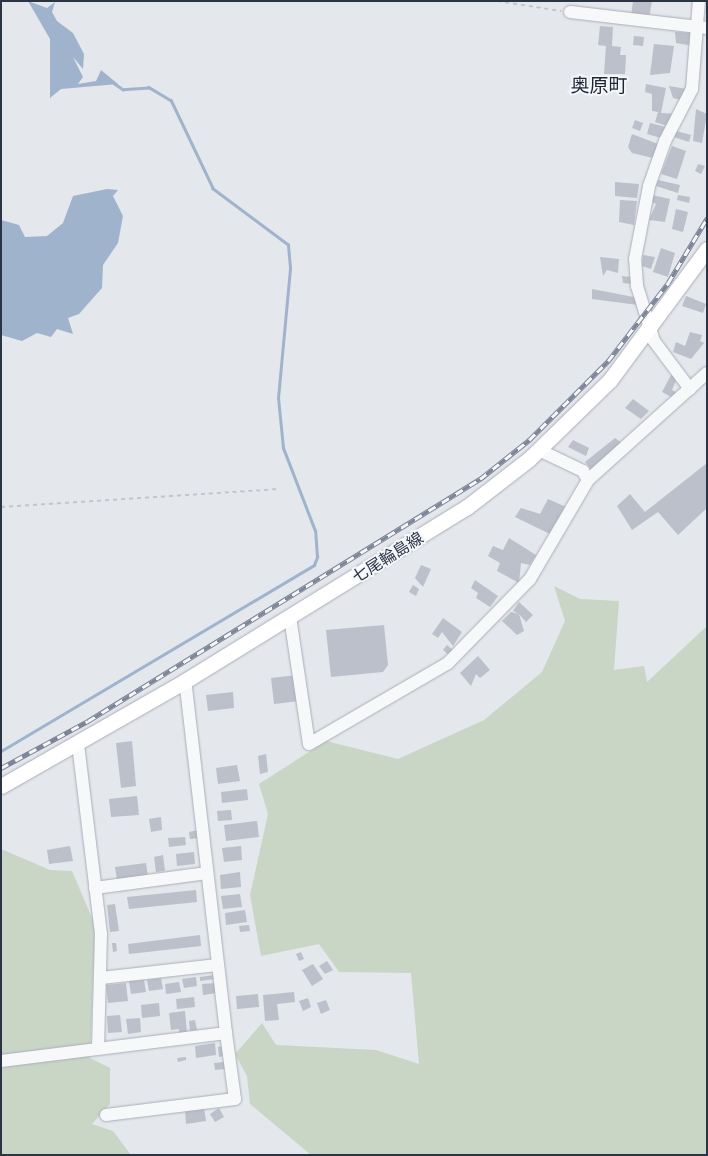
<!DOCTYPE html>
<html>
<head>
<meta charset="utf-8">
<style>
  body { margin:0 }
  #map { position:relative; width:708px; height:1156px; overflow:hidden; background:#e4e7ec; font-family:"Space Grotesk","Noto Sans JP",sans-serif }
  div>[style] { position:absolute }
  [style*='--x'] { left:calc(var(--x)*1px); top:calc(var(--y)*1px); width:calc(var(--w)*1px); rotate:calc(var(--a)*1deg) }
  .green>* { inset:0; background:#c9d6c5 }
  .water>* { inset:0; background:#9fb4cc }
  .stream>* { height:2.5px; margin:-1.25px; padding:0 1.25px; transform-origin:1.25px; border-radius:1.25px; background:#9fb4cc }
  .building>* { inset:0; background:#bbc0ca }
  .path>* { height:2px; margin-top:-1px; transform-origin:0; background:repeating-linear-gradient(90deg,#c2c5cb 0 4px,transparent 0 8px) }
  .roads { filter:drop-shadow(0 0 1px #a9aeb7) drop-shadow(0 0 1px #a9aeb7) }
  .minor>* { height:12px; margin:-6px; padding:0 6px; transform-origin:6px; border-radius:6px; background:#f7f8fa }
  .major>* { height:15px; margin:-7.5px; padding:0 7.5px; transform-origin:7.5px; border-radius:7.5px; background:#fff }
  .rail>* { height:4.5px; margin-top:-2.25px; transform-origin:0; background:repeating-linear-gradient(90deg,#f4f6f9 0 8px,#7d8696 0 16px); box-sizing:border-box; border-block:1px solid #7d8696 }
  span { translate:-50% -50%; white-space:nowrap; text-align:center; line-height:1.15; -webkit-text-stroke:4px #f4f6f9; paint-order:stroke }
  .street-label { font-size:16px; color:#2b3445 }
  .quarter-label { font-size:19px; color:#1d2536 }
  .frame { position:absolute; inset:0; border:2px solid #2b3445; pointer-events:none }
</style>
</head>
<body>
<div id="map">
  <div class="green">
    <div style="clip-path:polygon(554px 586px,580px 599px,619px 601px,614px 670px,644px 666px,647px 682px,707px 626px,707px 1155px,311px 1155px,250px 1104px,247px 1076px,235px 1054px,262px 1023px,276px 1045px,376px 1050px,419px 1064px,411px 973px,339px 972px,319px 944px,261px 956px,250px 895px,268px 814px,259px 784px,326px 741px,398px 759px,484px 720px,542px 672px,565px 621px)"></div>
    <div style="clip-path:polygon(1px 849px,50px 870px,72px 871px,95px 925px,90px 1058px,110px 1068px,110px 1104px,92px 1124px,113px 1131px,131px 1155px,1px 1155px)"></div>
  </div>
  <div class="water">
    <div style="clip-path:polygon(28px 1px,47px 8px,55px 2px,52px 12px,57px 21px,73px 33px,84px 54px,83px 69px,73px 57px,83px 77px,78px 84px,96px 81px,101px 70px,118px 84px,61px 89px,50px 98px,50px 39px)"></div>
    <div style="clip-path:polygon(107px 189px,118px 190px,113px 196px,123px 216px,118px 243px,103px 265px,102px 288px,79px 314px,68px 318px,73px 334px,57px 329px,51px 337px,37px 333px,22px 341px,1px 335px,1px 220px,19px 225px,25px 237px,47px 236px,63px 223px,73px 196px)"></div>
  </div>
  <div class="stream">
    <div style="--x:1;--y:751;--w:364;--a:-30.7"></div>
    <div style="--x:314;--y:565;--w:9;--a:-69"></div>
    <div style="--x:317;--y:557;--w:26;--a:-94"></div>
    <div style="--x:315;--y:531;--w:89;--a:-111.1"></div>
    <div style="--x:283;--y:448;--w:50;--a:-95.7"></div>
    <div style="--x:278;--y:398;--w:131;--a:-84.7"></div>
    <div style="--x:290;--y:268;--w:23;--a:-95"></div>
    <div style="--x:288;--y:245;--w:94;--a:-143.3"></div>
    <div style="--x:213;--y:189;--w:98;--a:-115.5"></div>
    <div style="--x:171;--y:101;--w:26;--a:-149"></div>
    <div style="--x:149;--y:88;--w:26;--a:176"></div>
    <div style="--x:123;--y:90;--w:11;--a:-146"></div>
  </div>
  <div class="building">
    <div style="clip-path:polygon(633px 1px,652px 1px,649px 18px,631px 16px)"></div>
    <div style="clip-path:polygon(600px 26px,613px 27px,612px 46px,621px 47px,620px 55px,626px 55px,625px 74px,604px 74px,606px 46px,598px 45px)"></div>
    <div style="clip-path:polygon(675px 32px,695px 33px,694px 46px,676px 43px)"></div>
    <div style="clip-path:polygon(634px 36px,644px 37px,643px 46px,633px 45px)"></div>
    <div style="clip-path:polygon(654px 44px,674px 46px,670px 73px,650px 75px)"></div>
    <div style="clip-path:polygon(646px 84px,666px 88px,661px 113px,679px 114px,673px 128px,655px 122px,658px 112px,652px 111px,652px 94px,645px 92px)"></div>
    <div style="clip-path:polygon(669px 86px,687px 89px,685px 101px,673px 98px)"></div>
    <div style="clip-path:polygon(696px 109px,707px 114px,702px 143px,693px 141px)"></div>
    <div style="clip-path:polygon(635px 120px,643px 123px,640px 131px,632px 128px)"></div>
    <div style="clip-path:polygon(650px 123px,666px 127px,661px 138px,647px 134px)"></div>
    <div style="clip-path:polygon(676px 131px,691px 135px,689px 142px,674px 137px)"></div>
    <div style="clip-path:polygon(632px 134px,658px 144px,653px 158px,632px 153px,628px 147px)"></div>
    <div style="clip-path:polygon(672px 146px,686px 151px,677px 179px,661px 174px)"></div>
    <div style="clip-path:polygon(698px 164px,705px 166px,701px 174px,695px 171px)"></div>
    <div style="clip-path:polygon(658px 180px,680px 185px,678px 193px,656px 186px)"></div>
    <div style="clip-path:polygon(615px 182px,639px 184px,637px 198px,615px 196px)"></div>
    <div style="clip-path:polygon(652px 195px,670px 199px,665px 222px,649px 220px,656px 204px,650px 201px)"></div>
    <div style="clip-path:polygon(678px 195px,690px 197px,689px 203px,677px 200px)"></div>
    <div style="clip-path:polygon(620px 200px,637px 201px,634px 225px,619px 222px)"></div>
    <div style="clip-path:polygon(676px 209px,688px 212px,683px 232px,672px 229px)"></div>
    <div style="clip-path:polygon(661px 248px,675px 253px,668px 277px,653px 272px)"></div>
    <div style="clip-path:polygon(643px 255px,655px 257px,651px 269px,642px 266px)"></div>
    <div style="clip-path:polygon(600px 257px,619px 259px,618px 273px,607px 270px,603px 276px)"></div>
    <div style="clip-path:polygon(622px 276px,631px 277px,632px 284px,623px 283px)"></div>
    <div style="clip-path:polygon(592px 289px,639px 298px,638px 305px,592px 299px)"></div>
    <div style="clip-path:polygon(686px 296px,706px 304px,703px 313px,682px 306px)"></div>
    <div style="clip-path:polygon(690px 332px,702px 335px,700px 341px,704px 343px,691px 359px,673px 352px,676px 342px,685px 346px)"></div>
    <div style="clip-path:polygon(671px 375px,677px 378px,672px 390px,680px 394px,675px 399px,662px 392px)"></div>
    <div style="clip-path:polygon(633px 399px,649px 411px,641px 419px,625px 408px)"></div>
    <div style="clip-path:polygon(615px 438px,622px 443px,591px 469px,585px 462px)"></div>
    <div style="clip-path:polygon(573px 440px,589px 448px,586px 456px,568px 447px)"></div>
    <div style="clip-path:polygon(707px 463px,707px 508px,678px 535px,658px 512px,632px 530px,617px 506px,630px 494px,645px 512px)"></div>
    <div style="clip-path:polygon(548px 499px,566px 507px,554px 536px,515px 517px,521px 508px,540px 514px)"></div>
    <div style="clip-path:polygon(509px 538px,536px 555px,530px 565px,521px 563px,519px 583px,497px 571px,500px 563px,488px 556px,493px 546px,503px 550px)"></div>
    <div style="clip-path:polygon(421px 565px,431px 569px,423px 587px,415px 578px)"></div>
    <div style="clip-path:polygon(475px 580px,498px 596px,490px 607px,476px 598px,478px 593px,471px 588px)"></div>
    <div style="clip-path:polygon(413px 585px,419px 589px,416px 596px,409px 592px)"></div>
    <div style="clip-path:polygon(519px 602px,533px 615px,526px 622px,519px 614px,524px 631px,517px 635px,502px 621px,511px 612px,519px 614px,513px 611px)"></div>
    <div style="clip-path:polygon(443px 618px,462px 632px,453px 646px,442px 632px,438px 638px,432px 634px)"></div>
    <div style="clip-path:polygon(384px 625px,388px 665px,383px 672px,331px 677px,326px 630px)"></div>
    <div style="clip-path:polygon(447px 645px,454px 651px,450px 656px,443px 650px)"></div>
    <div style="clip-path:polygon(478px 656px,490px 670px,480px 678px,476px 674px,471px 686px,460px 673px)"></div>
    <div style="clip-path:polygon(297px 675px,300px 701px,274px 704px,271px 678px)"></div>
    <div style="clip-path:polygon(233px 692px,234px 708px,208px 711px,206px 695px)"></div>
    <div style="clip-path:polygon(132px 741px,136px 786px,121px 788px,116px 743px)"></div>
    <div style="clip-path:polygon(266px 754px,268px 772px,260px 774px,258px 756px)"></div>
    <div style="clip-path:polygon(237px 765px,240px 781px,218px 784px,216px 768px)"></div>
    <div style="clip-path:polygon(247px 789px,248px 800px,222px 803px,221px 792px)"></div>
    <div style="clip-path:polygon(137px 796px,139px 815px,111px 817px,109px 799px)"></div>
    <div style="clip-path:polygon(231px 810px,232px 820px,218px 821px,217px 811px)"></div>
    <div style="clip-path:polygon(161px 817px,162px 830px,151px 832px,149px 819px)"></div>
    <div style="clip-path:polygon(257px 821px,259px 837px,226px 841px,224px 825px)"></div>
    <div style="clip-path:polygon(198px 830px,199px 838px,190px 839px,189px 832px)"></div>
    <div style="clip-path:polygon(185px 837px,186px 845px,169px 847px,168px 838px)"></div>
    <div style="clip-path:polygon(70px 846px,73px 861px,49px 864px,47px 850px)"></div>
    <div style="clip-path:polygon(241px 846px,242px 860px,224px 862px,222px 848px)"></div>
    <div style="clip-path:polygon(194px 852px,195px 864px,177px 866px,176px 854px)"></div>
    <div style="clip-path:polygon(163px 855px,165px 871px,156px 872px,154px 857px)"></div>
    <div style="clip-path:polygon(146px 863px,148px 877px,117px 880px,115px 867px)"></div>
    <div style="clip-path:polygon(240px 872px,241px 887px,221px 889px,220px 875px)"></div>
    <div style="clip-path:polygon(196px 890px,197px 902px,129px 909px,127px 897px)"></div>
    <div style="clip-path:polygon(240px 894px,242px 907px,223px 909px,221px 896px)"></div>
    <div style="clip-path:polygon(115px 904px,119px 931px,110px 932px,107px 905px)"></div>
    <div style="clip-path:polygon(245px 910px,247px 922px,226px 925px,225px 913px)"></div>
    <div style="clip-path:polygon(249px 925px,250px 931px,240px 932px,239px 926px)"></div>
    <div style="clip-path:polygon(200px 935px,201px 946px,129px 954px,128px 944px)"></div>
    <div style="clip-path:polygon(112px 943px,116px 943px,117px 951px,113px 952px)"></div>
    <div style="clip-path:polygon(301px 952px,304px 959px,299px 961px,296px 954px)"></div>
    <div style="clip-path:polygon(327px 961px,333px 970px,325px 974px,319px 966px)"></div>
    <div style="clip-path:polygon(313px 964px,323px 979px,312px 986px,302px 970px)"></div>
    <div style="clip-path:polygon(214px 975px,215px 979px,200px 981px,200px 977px)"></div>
    <div style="clip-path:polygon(196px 977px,197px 986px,184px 988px,182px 979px)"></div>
    <div style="clip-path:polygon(161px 978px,163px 989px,149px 991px,147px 980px)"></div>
    <div style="clip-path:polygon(144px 980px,146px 992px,131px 994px,129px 981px)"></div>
    <div style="clip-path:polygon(179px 982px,181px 992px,166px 994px,165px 984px)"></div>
    <div style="clip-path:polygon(126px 983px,128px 1001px,108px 1003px,106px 985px)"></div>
    <div style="clip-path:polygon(215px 983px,217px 993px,203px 995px,202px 984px)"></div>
    <div style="clip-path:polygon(294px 992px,295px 1002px,277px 1004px,279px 1020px,265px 1021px,263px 995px)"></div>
    <div style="clip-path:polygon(258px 994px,259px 1007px,237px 1009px,236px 996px)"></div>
    <div style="clip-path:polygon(194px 997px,195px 1007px,177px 1009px,176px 999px)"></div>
    <div style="clip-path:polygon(308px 998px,311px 1007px,303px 1011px,299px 1001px)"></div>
    <div style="clip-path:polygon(326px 1000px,330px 1010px,321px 1014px,317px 1003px)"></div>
    <div style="clip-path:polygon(159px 1003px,160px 1016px,142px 1018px,141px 1005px)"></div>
    <div style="clip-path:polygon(185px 1011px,187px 1033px,179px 1034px,179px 1029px,171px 1030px,169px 1013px)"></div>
    <div style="clip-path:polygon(120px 1015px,122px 1032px,108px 1033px,107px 1016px)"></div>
    <div style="clip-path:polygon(140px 1018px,141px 1032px,128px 1034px,126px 1019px)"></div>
    <div style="clip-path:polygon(195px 1020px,197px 1030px,190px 1031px,189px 1021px)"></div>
    <div style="clip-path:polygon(215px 1043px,216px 1055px,196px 1058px,195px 1046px)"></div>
    <div style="clip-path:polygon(223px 1046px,225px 1056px,219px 1057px,218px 1047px)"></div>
    <div style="clip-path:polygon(186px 1057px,186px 1060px,178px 1062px,177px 1058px)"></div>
    <div style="clip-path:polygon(224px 1062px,225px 1069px,215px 1070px,214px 1063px)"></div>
    <div style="clip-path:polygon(204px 1108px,206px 1121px,186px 1124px,185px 1109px)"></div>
    <div style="clip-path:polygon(219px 1108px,224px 1117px,215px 1122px,210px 1114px)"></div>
  </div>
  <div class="path">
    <div style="--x:497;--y:1;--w:65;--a:8.9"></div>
    <div style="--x:1;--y:507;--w:278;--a:-3.7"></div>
  </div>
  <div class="roads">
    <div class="minor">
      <div style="--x:570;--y:12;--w:138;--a:6.7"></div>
      <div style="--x:690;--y:389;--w:60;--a:-126.9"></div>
      <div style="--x:654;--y:341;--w:58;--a:-107.2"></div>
      <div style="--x:637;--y:286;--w:27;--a:-94"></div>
      <div style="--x:635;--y:259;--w:74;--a:-79.1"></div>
      <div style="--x:649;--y:186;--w:48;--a:-70.4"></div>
      <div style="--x:665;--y:141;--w:59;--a:-62.6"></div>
      <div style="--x:692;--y:89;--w:88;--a:-85.5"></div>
      <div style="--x:539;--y:450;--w:49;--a:25.5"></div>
      <div style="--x:583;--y:471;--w:10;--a:61"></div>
      <div style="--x:290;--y:617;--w:128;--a:81.5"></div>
      <div style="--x:309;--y:744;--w:161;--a:-30.2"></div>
      <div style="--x:448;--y:663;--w:117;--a:-45.7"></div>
      <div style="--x:530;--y:579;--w:115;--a:-59.6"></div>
      <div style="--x:588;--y:480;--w:160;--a:-42"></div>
      <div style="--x:78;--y:744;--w:191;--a:83.1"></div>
      <div style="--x:101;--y:934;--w:114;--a:91.5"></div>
      <div style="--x:95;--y:888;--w:113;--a:-7.6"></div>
      <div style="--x:101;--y:978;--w:117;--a:-6.4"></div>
      <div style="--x:1;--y:1061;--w:227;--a:-7.1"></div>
      <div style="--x:226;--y:1033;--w:354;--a:-96.6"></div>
      <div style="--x:106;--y:1115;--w:130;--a:-7.1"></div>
      <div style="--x:235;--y:1099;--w:67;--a:-97.8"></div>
    </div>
    <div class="major">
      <div style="--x:1;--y:786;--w:212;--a:-29.7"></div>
      <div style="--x:185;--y:681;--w:331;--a:-31.7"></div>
      <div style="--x:467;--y:507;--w:78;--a:-37.7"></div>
      <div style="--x:529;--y:459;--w:113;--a:-44.3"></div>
      <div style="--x:610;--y:380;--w:163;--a:-53.5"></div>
    </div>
  </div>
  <div class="rail">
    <div style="--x:1;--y:768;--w:99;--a:-28.4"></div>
    <div style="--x:88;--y:721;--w:461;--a:-31.7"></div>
    <div style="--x:480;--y:479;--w:63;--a:-38.5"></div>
    <div style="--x:529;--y:440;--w:112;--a:-45"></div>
    <div style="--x:608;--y:361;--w:98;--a:-52.4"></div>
    <div style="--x:668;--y:283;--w:76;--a:-59"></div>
  </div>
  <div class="street-label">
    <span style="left:388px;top:558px;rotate:-32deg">七尾輪島線</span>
  </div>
  <div class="quarter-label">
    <span style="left:599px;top:86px">奥原町</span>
  </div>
  <div class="frame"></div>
</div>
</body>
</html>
